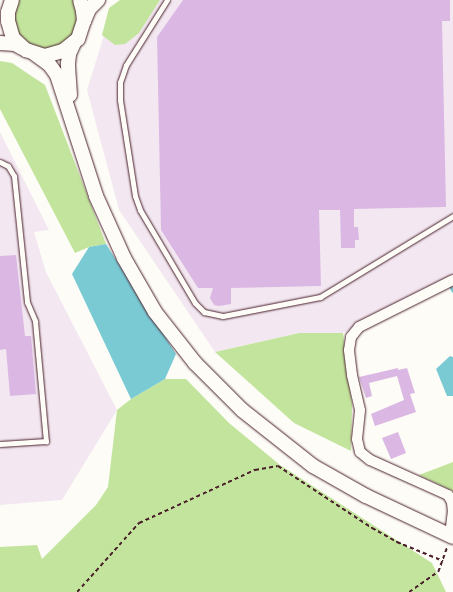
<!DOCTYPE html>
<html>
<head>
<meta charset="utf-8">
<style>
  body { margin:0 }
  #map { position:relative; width:453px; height:592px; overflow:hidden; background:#fdfcf7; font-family:"Balsamiq Sans",sans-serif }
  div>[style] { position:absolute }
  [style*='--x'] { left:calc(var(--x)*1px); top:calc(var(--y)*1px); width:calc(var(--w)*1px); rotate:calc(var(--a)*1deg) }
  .built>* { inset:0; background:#f3e8f1 }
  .green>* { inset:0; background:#c3e49d }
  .water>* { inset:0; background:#7acad4 }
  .stream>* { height:2.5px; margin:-1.25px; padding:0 1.25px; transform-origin:1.25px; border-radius:1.25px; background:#7acad4 }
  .building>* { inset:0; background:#dbb8e3 }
  .path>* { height:1.5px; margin-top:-0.75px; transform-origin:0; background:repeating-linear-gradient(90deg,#4a1f2b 0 4px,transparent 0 7px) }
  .roads { filter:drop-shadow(0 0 1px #4a1f2b) drop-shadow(0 0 1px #4a1f2b) }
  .lane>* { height:5px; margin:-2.5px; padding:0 2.5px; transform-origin:2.5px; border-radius:2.5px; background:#fdfcf7 }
  .street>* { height:10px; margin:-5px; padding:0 5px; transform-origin:5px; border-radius:5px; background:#fdfcf7 }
  .secondary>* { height:14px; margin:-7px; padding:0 7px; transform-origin:7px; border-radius:7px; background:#fdfcf7 }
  span { translate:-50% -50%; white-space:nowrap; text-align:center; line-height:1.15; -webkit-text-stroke:3.5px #fdfcf7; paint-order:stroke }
</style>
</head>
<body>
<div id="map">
  <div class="built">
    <div style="clip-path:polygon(124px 0,453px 0,453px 276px,343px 333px,299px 333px,215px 352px,119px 210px,87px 90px,111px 13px)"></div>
    <div style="clip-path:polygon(0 132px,49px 230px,34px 232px,46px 272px,117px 410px,62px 500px,0 505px)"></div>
  </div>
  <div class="green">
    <div style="clip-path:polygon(18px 0,74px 0,78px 18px,74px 34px,65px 43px,45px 49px,33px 46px,20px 36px,15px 24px,15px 7px)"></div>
    <div style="clip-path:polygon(120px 0,160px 0,139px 33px,125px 44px,115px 45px,102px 35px,109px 8px)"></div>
    <div style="clip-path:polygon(0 61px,12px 63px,45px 85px,106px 244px,89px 247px,75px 253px,0 109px)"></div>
    <div style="clip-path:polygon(299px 333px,343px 333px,352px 405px,351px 451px,294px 423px,215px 352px)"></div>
    <div style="clip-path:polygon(165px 379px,186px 379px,229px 423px,280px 465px,432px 563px,446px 592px,0 592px,0 547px,37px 545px,42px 559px,96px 505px,108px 487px,117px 410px,131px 399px)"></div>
    <div style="clip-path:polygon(453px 462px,453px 491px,419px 475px)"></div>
  </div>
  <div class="water">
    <div style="clip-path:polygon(106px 244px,176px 354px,165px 379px,131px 399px,72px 274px,89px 247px)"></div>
    <div style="clip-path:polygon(450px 356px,453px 357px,453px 396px,447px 396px,436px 369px)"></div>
  </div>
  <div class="stream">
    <div style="--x:451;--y:287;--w:4;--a:63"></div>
  </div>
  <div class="building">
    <div style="clip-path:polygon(183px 0,450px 0,450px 21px,442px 21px,446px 207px,354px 209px,354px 227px,358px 227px,359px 240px,355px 240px,355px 248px,341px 248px,340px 210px,319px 210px,321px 286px,231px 288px,231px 304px,219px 306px,214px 305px,210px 298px,213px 288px,198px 288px,161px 230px,157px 37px)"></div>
    <div style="clip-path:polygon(16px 255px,25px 336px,31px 336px,36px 394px,10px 396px,6px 349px,0 350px,0 256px)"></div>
    <div style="clip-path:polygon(398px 368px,398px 370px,407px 368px,415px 393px,410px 394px,416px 412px,375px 426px,371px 414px,404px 400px,397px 376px,369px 383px,372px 396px,366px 398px,359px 377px)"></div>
    <div style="clip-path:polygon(398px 432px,406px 453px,391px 459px,382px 438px)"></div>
  </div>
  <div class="path">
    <div style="--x:77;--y:592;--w:93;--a:-48.1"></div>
    <div style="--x:139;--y:523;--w:128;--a:-24.6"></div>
    <div style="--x:255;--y:470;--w:23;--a:-10"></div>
    <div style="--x:278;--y:466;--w:113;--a:33.4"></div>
    <div style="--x:372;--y:528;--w:29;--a:29"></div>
    <div style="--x:397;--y:542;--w:50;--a:22.4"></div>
    <div style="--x:409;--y:592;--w:35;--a:-35"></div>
    <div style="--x:438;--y:572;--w:27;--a:-70"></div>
  </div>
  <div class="roads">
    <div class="lane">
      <div style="--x:167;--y:0;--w:77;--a:122.2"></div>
      <div style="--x:126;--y:65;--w:18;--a:109"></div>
      <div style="--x:120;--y:82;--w:18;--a:90"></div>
      <div style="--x:120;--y:100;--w:97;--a:81.1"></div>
      <div style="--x:135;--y:196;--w:15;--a:70"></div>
      <div style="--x:140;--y:210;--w:108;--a:59.4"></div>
      <div style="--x:195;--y:303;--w:13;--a:45"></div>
      <div style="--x:204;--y:312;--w:19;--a:12"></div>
      <div style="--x:223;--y:316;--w:99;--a:-11.1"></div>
      <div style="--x:320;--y:297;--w:156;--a:-31.3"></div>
      <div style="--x:0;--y:162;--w:9;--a:27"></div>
      <div style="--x:8;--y:166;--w:12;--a:59"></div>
      <div style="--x:14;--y:176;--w:127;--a:84.1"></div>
      <div style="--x:27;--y:302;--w:21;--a:67"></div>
      <div style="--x:35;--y:321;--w:121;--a:84.8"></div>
      <div style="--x:46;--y:441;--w:46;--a:176.3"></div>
    </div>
    <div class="street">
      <div style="--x:450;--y:535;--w:23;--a:-83"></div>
      <div style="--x:453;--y:512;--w:10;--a:-96"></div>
      <div style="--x:452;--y:502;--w:8;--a:-120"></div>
      <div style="--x:448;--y:495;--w:85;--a:-155.8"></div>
      <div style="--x:370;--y:460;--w:13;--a:-141"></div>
      <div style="--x:360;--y:452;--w:13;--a:-103"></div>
      <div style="--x:357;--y:439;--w:29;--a:-84"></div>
      <div style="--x:360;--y:410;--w:36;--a:-103"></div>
      <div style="--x:352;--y:375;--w:25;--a:-97"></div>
      <div style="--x:349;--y:350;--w:13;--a:-81"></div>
      <div style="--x:351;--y:337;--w:13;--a:-51"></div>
      <div style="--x:359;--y:327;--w:105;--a:-26.6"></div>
    </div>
    <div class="secondary">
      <div style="--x:12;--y:0;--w:13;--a:108"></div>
      <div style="--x:8;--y:12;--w:9;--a:90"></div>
      <div style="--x:8;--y:21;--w:18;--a:74"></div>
      <div style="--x:13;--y:38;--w:18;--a:43"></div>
      <div style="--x:26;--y:50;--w:20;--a:18"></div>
      <div style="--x:45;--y:56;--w:19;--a:-16"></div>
      <div style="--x:63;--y:51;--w:19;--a:-39"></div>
      <div style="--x:78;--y:39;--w:19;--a:-72"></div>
      <div style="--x:84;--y:21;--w:10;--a:-96"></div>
      <div style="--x:83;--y:11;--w:11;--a:-105"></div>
      <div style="--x:84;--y:21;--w:13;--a:-67"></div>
      <div style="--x:89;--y:9;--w:13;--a:-45"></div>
      <div style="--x:0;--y:43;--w:15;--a:4"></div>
      <div style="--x:15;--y:44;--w:8;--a:30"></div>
      <div style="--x:35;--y:54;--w:17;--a:36"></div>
      <div style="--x:49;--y:64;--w:14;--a:54"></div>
      <div style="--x:57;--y:75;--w:127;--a:72.1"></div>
      <div style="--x:96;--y:196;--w:68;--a:65.7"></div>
      <div style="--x:124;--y:258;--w:62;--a:60.1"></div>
      <div style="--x:155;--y:312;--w:65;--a:51.9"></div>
      <div style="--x:195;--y:363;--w:66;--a:45"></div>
      <div style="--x:242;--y:410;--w:90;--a:38.3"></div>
      <div style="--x:313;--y:466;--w:61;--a:29.5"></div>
      <div style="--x:366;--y:496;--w:96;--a:25.2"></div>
      <div style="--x:70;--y:95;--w:31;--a:-94"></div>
      <div style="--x:68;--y:64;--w:10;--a:-84"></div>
      <div style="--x:69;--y:54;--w:12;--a:-66"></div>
    </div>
  </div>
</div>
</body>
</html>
